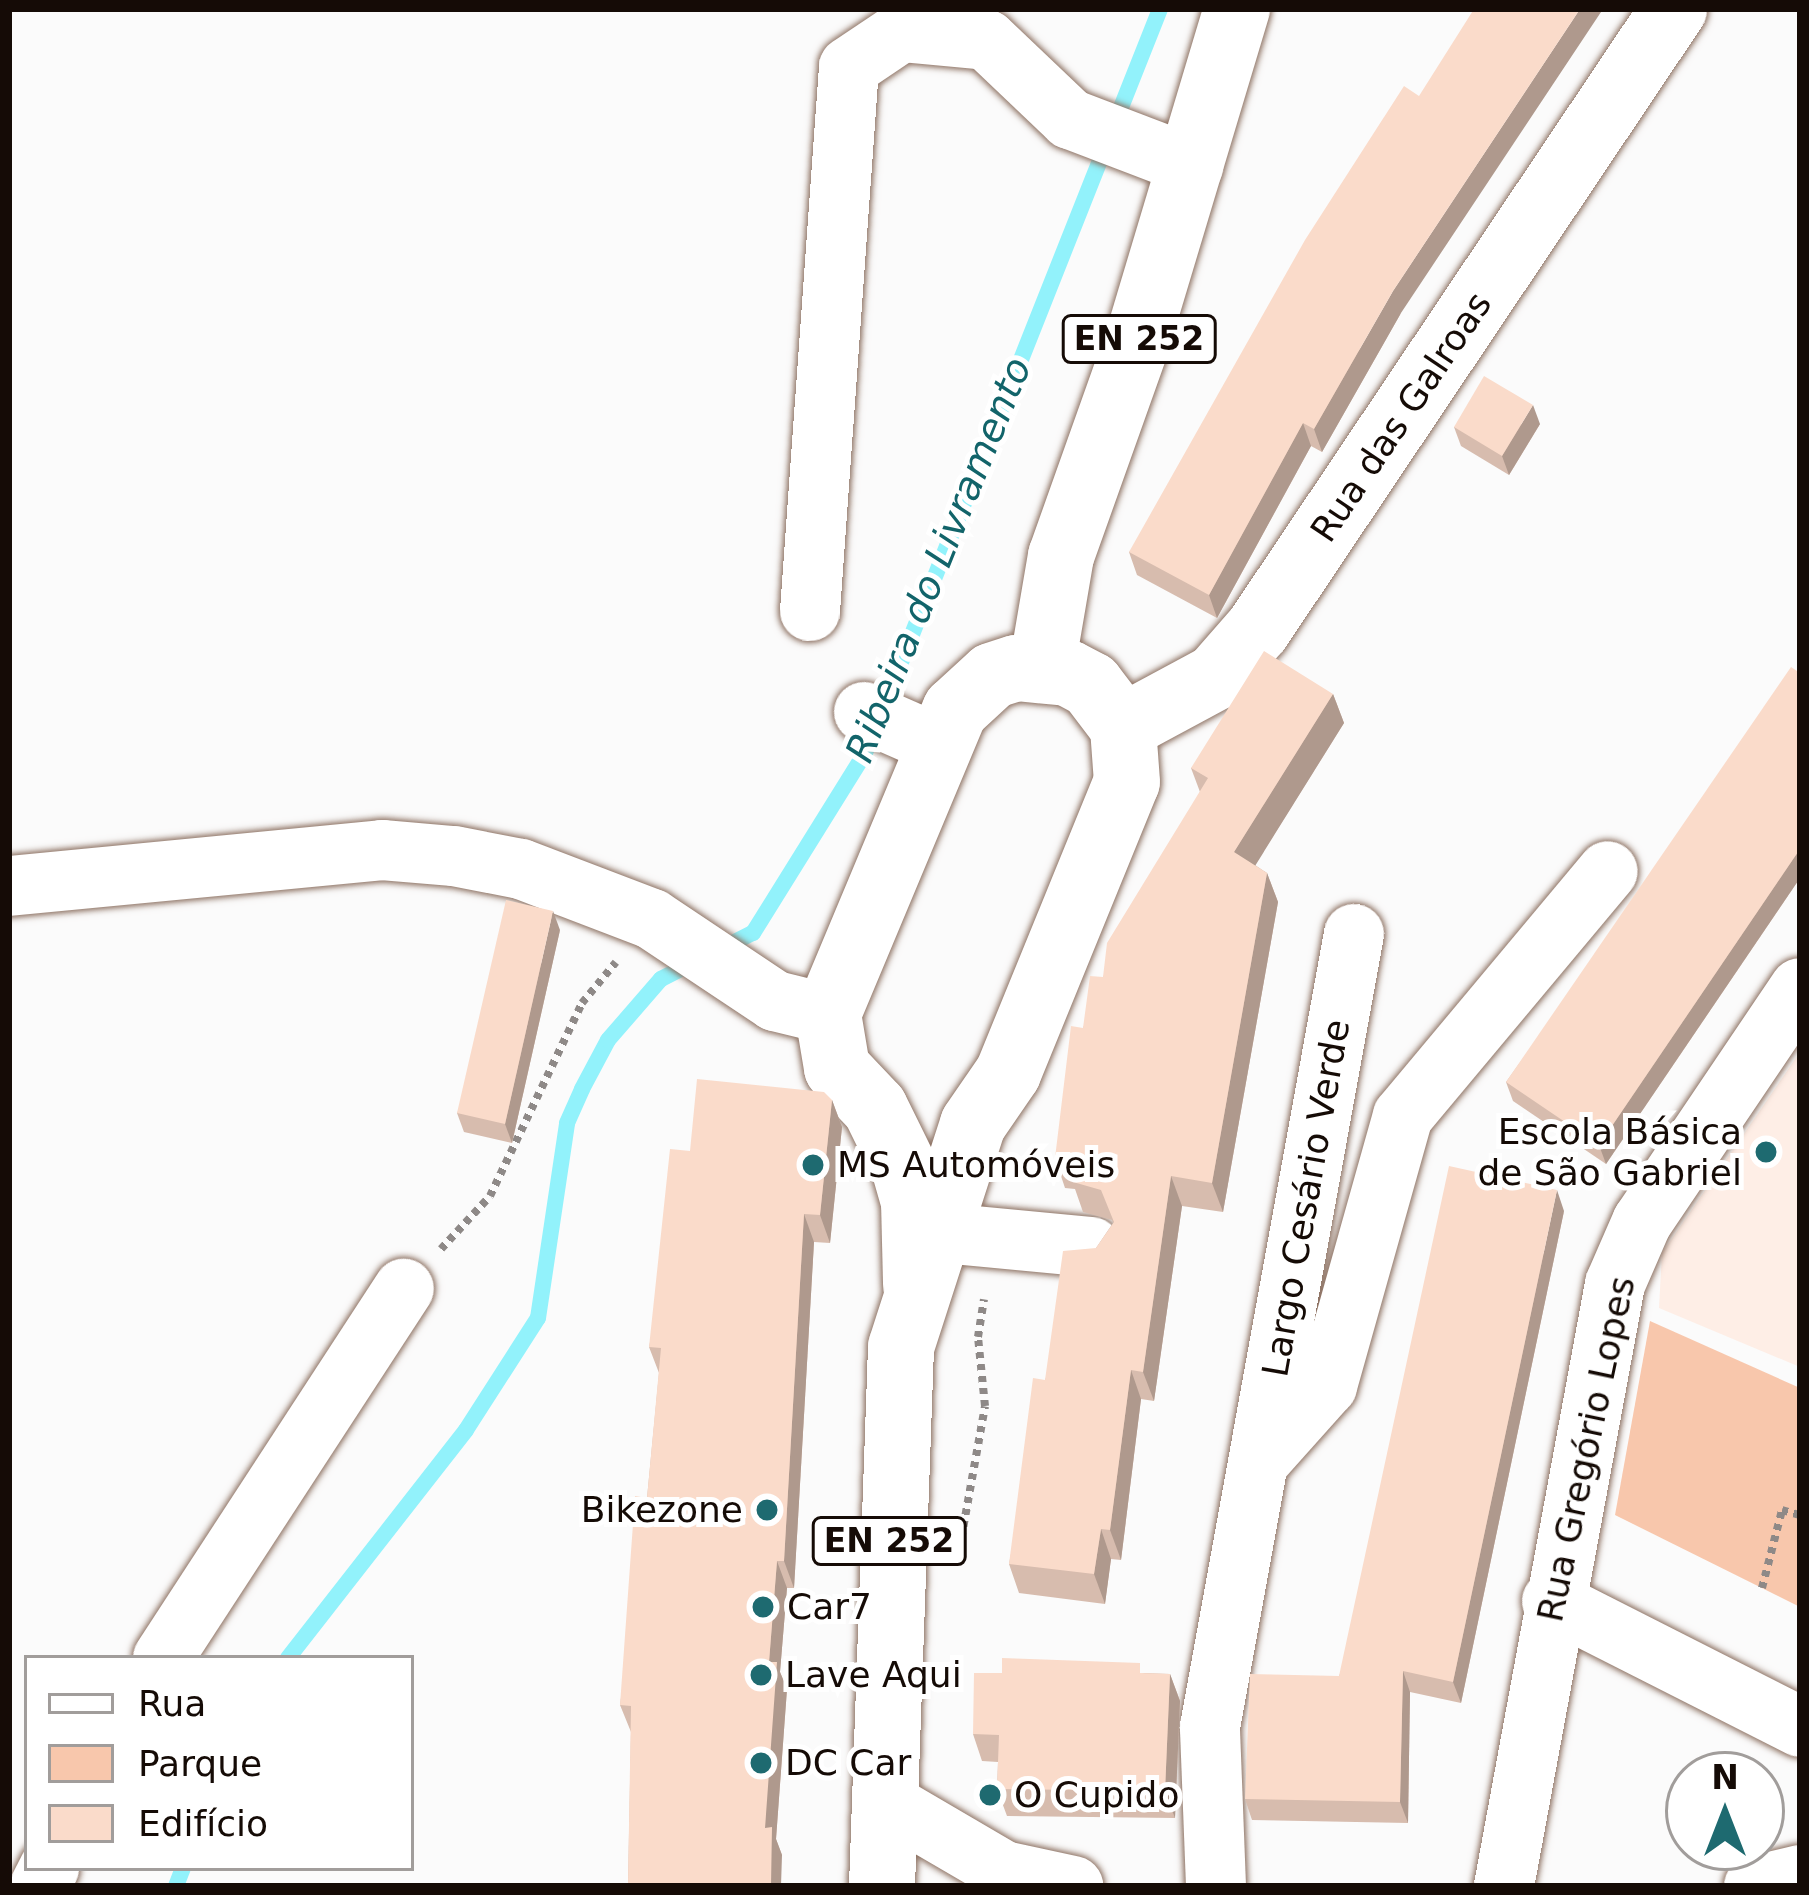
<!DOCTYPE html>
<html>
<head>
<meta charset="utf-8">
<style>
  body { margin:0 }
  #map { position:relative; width:1809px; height:1895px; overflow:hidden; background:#fbfbfb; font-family:"DejaVu Sans",sans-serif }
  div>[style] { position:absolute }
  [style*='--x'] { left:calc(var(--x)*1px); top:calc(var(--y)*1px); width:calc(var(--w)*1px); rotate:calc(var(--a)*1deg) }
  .built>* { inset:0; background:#feeee6 }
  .green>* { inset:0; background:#f8c7ac }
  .stream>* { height:16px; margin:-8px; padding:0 8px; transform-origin:8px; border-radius:8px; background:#92f2fb }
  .path>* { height:8px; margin-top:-4px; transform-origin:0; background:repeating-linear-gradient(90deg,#8e8987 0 6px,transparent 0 12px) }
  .roads { filter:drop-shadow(0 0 3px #8e7364) drop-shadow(0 0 3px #8e7364) }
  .minor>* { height:60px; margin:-30px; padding:0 30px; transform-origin:30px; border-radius:30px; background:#fff }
  .major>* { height:66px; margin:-33px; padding:0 33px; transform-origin:33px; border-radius:33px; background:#fff }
  .wall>* { inset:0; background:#d7bcae }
  .shaded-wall>* { inset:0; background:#af998d }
  .building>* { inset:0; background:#fadbca }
  .dots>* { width:33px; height:33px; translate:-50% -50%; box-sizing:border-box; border:6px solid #fff; border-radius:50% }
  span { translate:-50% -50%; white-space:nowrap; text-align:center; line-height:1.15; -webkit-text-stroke:10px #fff; paint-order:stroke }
  .shield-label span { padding:3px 9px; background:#fff; border:3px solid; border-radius:9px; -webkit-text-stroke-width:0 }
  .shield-label { font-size:33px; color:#150b06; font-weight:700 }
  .street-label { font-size:36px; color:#150b06 }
  .poi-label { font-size:36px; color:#150b06 }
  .right { translate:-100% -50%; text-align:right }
  .left { translate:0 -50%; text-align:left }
  .water-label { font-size:39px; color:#12646a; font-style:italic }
  .frame { position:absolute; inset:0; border:12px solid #150b06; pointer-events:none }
  .legend { position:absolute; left:24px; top:1655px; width:390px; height:216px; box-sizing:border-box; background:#fff; border:3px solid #a19d9b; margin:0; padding:15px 21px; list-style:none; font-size:36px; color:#150b06 }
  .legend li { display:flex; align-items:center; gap:24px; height:60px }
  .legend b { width:60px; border:3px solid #a19d9b }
  .north { position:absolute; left:1665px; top:1751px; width:120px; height:120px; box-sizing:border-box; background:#fff; border:3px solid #a19d9b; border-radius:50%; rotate:0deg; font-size:33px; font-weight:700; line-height:48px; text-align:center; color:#150b06 }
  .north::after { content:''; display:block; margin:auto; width:42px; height:54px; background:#1e6a70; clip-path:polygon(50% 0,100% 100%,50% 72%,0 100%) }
</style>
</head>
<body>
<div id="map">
  <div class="built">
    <div style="clip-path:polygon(1800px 1052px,1800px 1367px,1659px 1308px,1662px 1253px)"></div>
  </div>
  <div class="green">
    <div style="clip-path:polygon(1650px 1321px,1800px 1388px,1800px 1607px,1615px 1515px)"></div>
  </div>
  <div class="stream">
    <div style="--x:721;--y:949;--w:36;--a:-27"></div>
    <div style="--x:753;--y:933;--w:212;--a:-58.1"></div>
    <div style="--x:865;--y:753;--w:800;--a:-68.37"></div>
    <div style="--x:288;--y:1658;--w:289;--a:-52"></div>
    <div style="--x:466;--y:1430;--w:133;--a:-57.3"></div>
    <div style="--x:538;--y:1318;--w:197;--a:-81.5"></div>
    <div style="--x:567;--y:1123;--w:37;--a:-66"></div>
    <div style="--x:582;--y:1089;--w:55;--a:-62"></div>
    <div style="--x:608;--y:1040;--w:81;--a:-49"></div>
    <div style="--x:661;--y:979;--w:35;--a:-27"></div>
    <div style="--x:176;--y:1886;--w:19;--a:-69"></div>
  </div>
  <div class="path">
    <div style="--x:441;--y:1249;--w:72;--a:-47.2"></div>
    <div style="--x:490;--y:1196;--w:214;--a:-64.5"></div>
    <div style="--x:582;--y:1003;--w:53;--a:-50.3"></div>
    <div style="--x:957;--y:1562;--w:158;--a:-79.8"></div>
    <div style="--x:985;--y:1406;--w:69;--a:-95.8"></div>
    <div style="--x:978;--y:1337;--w:38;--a:-81"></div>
    <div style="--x:1762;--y:1588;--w:81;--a:-75.6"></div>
    <div style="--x:1782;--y:1510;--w:19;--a:16"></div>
  </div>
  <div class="roads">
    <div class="minor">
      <div style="--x:810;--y:611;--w:545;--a:-85.9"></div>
      <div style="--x:849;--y:67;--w:63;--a:-33.9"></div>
      <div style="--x:901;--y:32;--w:86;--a:5.3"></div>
      <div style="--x:987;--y:40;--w:115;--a:43.6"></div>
      <div style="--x:1070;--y:119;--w:132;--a:20.9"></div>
      <div style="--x:864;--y:712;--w:82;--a:23.7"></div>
      <div style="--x:9;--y:886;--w:375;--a:-5.5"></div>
      <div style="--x:382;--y:850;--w:72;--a:4.8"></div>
      <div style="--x:454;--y:856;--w:68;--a:11"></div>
      <div style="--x:521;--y:869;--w:140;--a:20.9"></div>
      <div style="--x:652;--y:919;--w:148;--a:33.7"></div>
      <div style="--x:775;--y:1001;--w:55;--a:13.8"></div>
      <div style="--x:932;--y:1232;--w:160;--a:5.4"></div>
      <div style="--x:1259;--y:1462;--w:102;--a:-48.2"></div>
      <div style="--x:1327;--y:1386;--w:280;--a:-74.3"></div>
      <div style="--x:1403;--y:1116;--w:319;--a:-50.1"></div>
      <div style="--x:1552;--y:1601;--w:278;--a:26.9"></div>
      <div style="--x:163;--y:1658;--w:441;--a:-56.9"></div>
      <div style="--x:884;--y:1801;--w:139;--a:30.3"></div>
      <div style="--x:1004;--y:1871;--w:71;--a:12.3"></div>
      <div style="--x:40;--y:1886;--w:20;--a:-63"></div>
      <div style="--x:1216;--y:1886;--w:159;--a:-92.2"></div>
      <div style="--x:1210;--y:1727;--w:806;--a:-79.71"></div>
      <div style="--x:1504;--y:1886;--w:612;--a:-79.55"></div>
      <div style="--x:1615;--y:1284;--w:68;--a:-66.5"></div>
      <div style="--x:1642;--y:1222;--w:282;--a:-56"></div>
      <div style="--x:1754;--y:1886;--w:47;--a:-13.4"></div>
    </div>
    <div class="major">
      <div style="--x:1042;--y:667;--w:113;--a:-80.3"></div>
      <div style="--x:1061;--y:556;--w:227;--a:-70.4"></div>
      <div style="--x:1137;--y:342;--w:348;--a:-73.3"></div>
      <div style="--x:1123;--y:727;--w:106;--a:-28.3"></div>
      <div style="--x:1216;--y:677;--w:64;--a:-48.8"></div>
      <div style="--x:1258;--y:629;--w:747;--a:-56.14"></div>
      <div style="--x:882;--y:1886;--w:539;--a:-87.98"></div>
      <div style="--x:901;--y:1347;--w:234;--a:-72.1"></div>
      <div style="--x:973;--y:1124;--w:62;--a:-55.5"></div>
      <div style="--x:1008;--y:1073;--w:314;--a:-67.8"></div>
      <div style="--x:1127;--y:782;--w:55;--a:-94.2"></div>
      <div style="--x:1123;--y:727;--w:53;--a:-127.3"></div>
      <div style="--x:1091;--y:685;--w:26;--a:-152"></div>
      <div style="--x:1068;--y:673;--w:52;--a:-174.5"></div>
      <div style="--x:1016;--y:668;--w:25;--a:162"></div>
      <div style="--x:992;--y:676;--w:50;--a:137.4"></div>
      <div style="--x:955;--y:710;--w:329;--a:112.7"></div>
      <div style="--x:828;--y:1014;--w:55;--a:80.5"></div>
      <div style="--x:837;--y:1068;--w:55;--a:46.5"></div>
      <div style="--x:875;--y:1108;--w:66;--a:63.8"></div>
      <div style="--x:904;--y:1167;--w:35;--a:74"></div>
      <div style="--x:914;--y:1201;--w:83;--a:88.6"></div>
    </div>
  </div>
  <div class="wall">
    <div style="clip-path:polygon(1401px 313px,1322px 452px,1311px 446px,1217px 618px,1137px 575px,1129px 552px)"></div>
    <div style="clip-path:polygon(1540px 424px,1509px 475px,1461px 446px,1454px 427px)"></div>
    <div style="clip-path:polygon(1800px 673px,1800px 878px,1606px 1164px,1513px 1101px,1506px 1082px)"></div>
    <div style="clip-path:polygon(1333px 694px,1344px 723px,1255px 865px,1267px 873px,1278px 902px,1223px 1212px,1182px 1206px,1154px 1401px,1141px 1399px,1121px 1560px,1111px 1559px,1105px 1604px,1019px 1593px,1009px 1564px,1045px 1380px,1096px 1248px,1113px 1223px,1112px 1220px,1083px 1212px,1075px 1189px,1065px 1188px,1055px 1158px,1083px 1028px,1103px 977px,1200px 792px,1191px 768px)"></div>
    <div style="clip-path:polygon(560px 930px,512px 1143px,464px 1132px,457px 1113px)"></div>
    <div style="clip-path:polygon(832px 1100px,842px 1127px,830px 1243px,814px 1242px,794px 1588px,787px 1588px,780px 1672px,787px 1689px,776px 1839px,782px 1855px,628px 1883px,631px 1732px,620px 1705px,647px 1498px,659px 1373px,649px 1347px,690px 1151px)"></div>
    <div style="clip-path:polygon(1564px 1211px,1461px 1703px,1410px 1692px,1408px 1823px,1252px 1820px,1245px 1799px,1339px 1676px)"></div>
    <div style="clip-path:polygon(1144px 1673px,1170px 1674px,1180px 1701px,1175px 1818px,1007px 1816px,997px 1789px,998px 1762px,982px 1761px,973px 1734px)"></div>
  </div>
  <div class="shaded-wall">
    <div style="clip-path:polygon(1580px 9px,1603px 9px,1401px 313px,1322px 452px,1314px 429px,1393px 291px)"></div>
    <div style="clip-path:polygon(1533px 405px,1540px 424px,1509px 475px,1502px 456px)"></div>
    <div style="clip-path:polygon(1303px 423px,1311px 446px,1217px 618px,1209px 595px)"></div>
    <div style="clip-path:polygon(1333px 694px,1344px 723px,1245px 882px,1234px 852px)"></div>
    <div style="clip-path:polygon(1800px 849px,1800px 878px,1606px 1164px,1599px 1145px)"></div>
    <div style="clip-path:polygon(1267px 873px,1278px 902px,1223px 1212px,1212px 1183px)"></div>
    <div style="clip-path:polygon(553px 911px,560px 930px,512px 1143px,505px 1124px)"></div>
    <div style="clip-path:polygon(832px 1100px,842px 1127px,830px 1243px,820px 1215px)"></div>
    <div style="clip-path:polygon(1171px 1176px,1182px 1206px,1154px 1401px,1143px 1372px)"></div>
    <div style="clip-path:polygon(1557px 1190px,1564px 1211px,1461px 1703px,1453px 1682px)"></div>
    <div style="clip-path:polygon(804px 1214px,814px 1242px,794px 1588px,784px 1561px)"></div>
    <div style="clip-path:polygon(1131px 1370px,1141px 1399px,1121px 1560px,1110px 1530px)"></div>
    <div style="clip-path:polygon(1101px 1529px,1111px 1559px,1105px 1604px,1094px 1574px)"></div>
    <div style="clip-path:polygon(777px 1561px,787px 1588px,780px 1672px,787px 1689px,776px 1839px,782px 1855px,781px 1886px,771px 1886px,765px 1828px,769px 1662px)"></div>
    <div style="clip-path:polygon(1403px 1671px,1410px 1692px,1408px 1823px,1400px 1802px)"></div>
    <div style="clip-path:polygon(1170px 1674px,1180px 1701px,1175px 1818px,1165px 1791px)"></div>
  </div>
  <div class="building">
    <div style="clip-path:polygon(1474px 9px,1580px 9px,1393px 291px,1314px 429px,1303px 423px,1209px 595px,1129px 552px,1305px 240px,1404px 86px,1419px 96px)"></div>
    <div style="clip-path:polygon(1484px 376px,1533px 405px,1502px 456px,1454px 427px)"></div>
    <div style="clip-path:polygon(1264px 651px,1333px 694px,1234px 852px,1267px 873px,1212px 1183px,1171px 1176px,1143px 1372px,1131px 1370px,1110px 1530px,1101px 1529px,1094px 1574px,1009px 1564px,1033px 1378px,1045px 1380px,1063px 1251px,1096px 1248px,1114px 1222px,1101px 1190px,1073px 1182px,1076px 1162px,1055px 1158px,1071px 1026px,1083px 1028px,1090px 976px,1103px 977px,1107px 943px,1208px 778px,1191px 768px)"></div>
    <div style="clip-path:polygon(1791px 667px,1800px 673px,1800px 849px,1599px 1145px,1506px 1082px)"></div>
    <div style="clip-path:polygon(506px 900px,553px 911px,505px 1124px,457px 1113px)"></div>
    <div style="clip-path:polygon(697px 1079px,824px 1092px,832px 1100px,820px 1215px,804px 1214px,784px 1561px,777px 1561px,769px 1662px,777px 1662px,765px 1828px,772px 1827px,771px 1886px,620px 1886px,620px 1884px,628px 1883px,631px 1706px,620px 1705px,635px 1496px,647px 1498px,661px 1348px,649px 1347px,670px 1149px,690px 1151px)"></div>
    <div style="clip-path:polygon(1449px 1166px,1557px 1190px,1453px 1682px,1403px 1671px,1400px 1802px,1245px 1799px,1250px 1674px,1339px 1676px)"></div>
    <div style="clip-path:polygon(1002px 1658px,1140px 1663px,1140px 1673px,1170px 1674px,1165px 1791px,997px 1789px,999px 1735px,973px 1734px,974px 1673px,1002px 1673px)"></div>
  </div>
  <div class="dots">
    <div style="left:1766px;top:1152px;background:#1e6a70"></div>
    <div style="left:813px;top:1165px;background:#1e6a70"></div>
    <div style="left:767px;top:1510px;background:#1e6a70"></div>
    <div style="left:763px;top:1607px;background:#1e6a70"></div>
    <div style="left:761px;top:1675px;background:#1e6a70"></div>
    <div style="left:761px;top:1763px;background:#1e6a70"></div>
    <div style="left:990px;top:1795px;background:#1e6a70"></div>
  </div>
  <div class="shield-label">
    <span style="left:1139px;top:339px">EN 252</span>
    <span style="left:889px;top:1541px">EN 252</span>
  </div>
  <div class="street-label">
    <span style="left:1401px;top:417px;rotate:-56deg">Rua das Galroas</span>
    <span style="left:1306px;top:1198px;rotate:-80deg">Largo Cesário Verde</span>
    <span style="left:1586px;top:1449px;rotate:-78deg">Rua Gregório Lopes</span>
  </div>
  <div class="poi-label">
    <span class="right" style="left:1742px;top:1152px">Escola Básica<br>de São Gabriel</span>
    <span class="left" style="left:837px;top:1165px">MS Automóveis</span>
    <span class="right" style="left:743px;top:1510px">Bikezone</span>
    <span class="left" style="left:787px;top:1607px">Car7</span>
    <span class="left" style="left:785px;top:1675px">Lave Aqui</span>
    <span class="left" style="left:785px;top:1763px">DC Car</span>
    <span class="left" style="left:1014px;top:1795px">O Cupido</span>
  </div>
  <div class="water-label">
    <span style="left:939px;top:560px;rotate:-68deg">Ribeira do Livramento</span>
  </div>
  <div class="frame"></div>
  <ul class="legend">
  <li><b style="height:15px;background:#fff"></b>Rua</li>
  <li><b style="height:33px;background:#f8c7ac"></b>Parque</li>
  <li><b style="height:33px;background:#fadbca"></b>Edifício</li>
  </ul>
  <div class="north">N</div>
</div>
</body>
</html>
